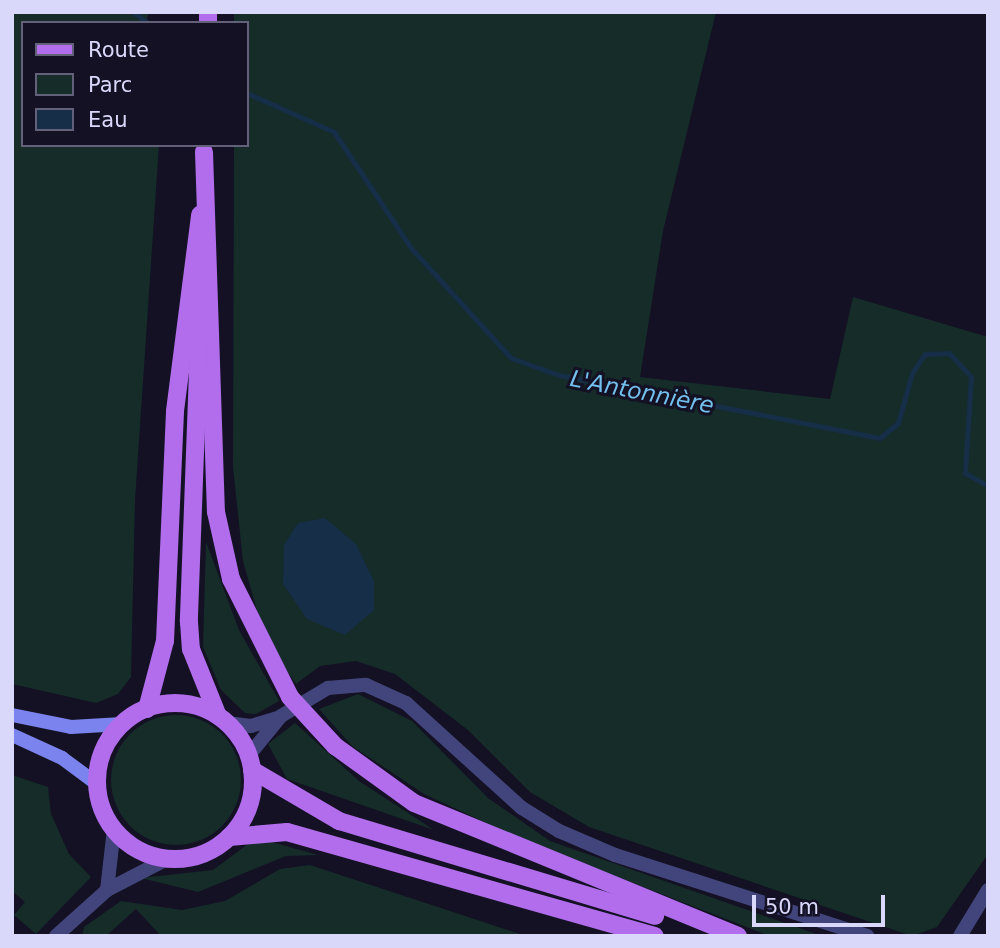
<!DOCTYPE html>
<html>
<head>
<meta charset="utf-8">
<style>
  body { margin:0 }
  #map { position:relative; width:1000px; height:948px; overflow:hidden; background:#131123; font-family:"DejaVu Sans",sans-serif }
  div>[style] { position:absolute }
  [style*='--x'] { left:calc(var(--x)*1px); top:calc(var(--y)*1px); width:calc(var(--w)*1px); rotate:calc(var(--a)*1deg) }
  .green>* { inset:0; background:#152c29 }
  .round { border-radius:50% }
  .water>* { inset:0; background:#172e48 }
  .stream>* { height:5px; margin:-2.5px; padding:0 2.5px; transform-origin:2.5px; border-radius:2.5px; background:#172e48 }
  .minor>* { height:14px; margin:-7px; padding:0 7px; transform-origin:7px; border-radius:7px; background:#42457c }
  .secondary>* { height:14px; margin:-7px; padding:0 7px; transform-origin:7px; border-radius:7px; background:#7b83ee }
  .primary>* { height:18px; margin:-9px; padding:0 9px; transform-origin:9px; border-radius:9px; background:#b16dec }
  .primary>.ring { margin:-9px; padding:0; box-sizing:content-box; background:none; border:18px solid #b16dec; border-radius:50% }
  span { translate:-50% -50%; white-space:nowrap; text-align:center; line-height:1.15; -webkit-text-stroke:6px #131123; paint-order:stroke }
  .water-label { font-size:23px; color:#73bfed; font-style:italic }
  .frame { position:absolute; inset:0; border:14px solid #d9d8fa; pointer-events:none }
  .legend { position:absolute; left:21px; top:21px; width:228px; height:126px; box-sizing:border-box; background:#131123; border:2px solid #626179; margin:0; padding:9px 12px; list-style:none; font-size:21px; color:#d9d8fa }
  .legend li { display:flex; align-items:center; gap:14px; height:35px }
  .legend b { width:35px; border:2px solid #626179 }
  .scale { position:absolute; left:752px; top:895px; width:133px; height:32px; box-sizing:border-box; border:4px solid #d9d8fa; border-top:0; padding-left:9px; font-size:21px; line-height:24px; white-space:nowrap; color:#d9d8fa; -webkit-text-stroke:5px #131123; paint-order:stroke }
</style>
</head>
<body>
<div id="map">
  <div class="green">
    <div style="clip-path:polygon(12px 12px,149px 12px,146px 23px,23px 23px,23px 145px,159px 145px,135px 500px,131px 677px,118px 694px,96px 703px,12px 684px)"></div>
    <div style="clip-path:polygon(234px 12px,716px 12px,663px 231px,640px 377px,830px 399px,853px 297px,988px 337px,988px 854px,937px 927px,912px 936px,589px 827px,530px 792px,468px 730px,395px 674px,356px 661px,320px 666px,296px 684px,265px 639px,243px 561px,233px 467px,234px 145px,247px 145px,247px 23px,234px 23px)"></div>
    <div style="clip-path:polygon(206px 542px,239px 630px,279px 701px,256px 714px,245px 713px,221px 690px,203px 647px)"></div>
    <div style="clip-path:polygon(358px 694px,412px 721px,488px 798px,550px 841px,822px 936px,770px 936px,525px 841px,424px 794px,352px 746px,319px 709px)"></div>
    <div class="round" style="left:111px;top:715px;width:130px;height:130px"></div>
    <div style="clip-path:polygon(295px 723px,359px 781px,434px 830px,287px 779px,268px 744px)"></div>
    <div style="clip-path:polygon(12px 775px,48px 787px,51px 814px,69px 854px,91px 877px,36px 934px,14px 915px,25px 902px,12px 891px)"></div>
    <div style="clip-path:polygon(268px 841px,318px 855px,286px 856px,198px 892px,141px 878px,213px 870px,248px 844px)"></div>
    <div style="clip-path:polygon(310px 865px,526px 936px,161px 936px,136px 909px,106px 936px,82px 936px,84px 927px,121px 901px,182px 910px,225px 901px,280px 869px)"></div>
  </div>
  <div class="water">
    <div style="clip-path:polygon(325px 518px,356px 544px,374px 581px,374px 610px,345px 635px,307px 619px,283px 584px,284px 545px,298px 523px)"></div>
  </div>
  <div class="stream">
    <div style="--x:133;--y:12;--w:19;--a:36"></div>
    <div style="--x:247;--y:93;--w:95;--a:24.1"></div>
    <div style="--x:334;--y:132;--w:139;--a:56.4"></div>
    <div style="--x:411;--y:248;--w:149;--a:47.7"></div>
    <div style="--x:511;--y:358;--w:51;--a:19.5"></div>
    <div style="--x:559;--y:375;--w:327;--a:11.1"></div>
    <div style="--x:880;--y:438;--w:23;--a:-40"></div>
    <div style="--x:898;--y:423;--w:52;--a:-74.4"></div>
    <div style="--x:912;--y:373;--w:23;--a:-56"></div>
    <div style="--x:925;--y:354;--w:24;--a:-2"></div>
    <div style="--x:949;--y:353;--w:33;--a:47"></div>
    <div style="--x:971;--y:377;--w:96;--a:93.6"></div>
    <div style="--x:965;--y:473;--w:26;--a:29"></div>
  </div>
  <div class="minor">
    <div style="--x:227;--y:723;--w:24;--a:7"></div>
    <div style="--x:251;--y:726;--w:27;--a:-17"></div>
    <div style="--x:249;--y:755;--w:50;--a:-50.6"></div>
    <div style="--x:281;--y:716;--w:55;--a:-30.8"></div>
    <div style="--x:328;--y:688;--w:38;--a:-5"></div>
    <div style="--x:366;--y:685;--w:44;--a:24.2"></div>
    <div style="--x:406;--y:703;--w:156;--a:42.2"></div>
    <div style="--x:522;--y:808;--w:44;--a:31.9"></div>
    <div style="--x:559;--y:831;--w:61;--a:23.2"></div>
    <div style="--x:615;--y:855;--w:265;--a:17.8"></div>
    <div style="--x:107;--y:890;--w:61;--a:-83.5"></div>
    <div style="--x:56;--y:936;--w:69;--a:-42"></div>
    <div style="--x:107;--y:890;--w:68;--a:-27.3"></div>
    <div style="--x:960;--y:936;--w:54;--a:-58.7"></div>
  </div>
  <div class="secondary">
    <div style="--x:12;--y:715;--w:60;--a:11.5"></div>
    <div style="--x:71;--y:727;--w:51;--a:-3.4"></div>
    <div style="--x:12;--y:735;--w:55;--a:24.7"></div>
    <div style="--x:62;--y:758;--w:44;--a:36.6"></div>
  </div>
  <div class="primary">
    <div style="--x:208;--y:23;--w:11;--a:-90"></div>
    <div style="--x:204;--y:152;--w:360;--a:88.1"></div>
    <div style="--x:216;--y:512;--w:69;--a:77.4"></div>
    <div style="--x:231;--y:579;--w:132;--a:63.4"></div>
    <div style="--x:290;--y:697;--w:67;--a:47.4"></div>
    <div style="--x:335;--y:746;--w:97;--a:35.8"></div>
    <div style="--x:414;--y:803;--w:350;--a:22.3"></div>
    <div style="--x:201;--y:289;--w:333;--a:92.1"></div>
    <div style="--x:189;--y:622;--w:27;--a:86"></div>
    <div style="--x:191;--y:649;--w:72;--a:68.1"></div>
    <div class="ring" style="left:97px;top:703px;width:138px;height:138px"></div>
    <div style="--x:147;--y:709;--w:70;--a:-75.2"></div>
    <div style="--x:165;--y:641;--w:230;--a:-87.5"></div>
    <div style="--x:175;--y:411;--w:198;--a:-82.7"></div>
    <div style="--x:252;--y:770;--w:101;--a:30.4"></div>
    <div style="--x:339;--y:821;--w:330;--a:16.7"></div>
    <div style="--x:229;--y:837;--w:58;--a:-4.9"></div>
    <div style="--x:287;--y:832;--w:382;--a:15.8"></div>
  </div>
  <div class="water-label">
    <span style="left:642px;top:392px;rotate:11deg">L'Antonnière</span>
  </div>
  <div class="frame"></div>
  <ul class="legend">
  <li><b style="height:9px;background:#b16dec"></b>Route</li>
  <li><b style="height:19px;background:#152c29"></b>Parc</li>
  <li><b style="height:19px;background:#172e48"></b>Eau</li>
  </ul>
  <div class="scale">50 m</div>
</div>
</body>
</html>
